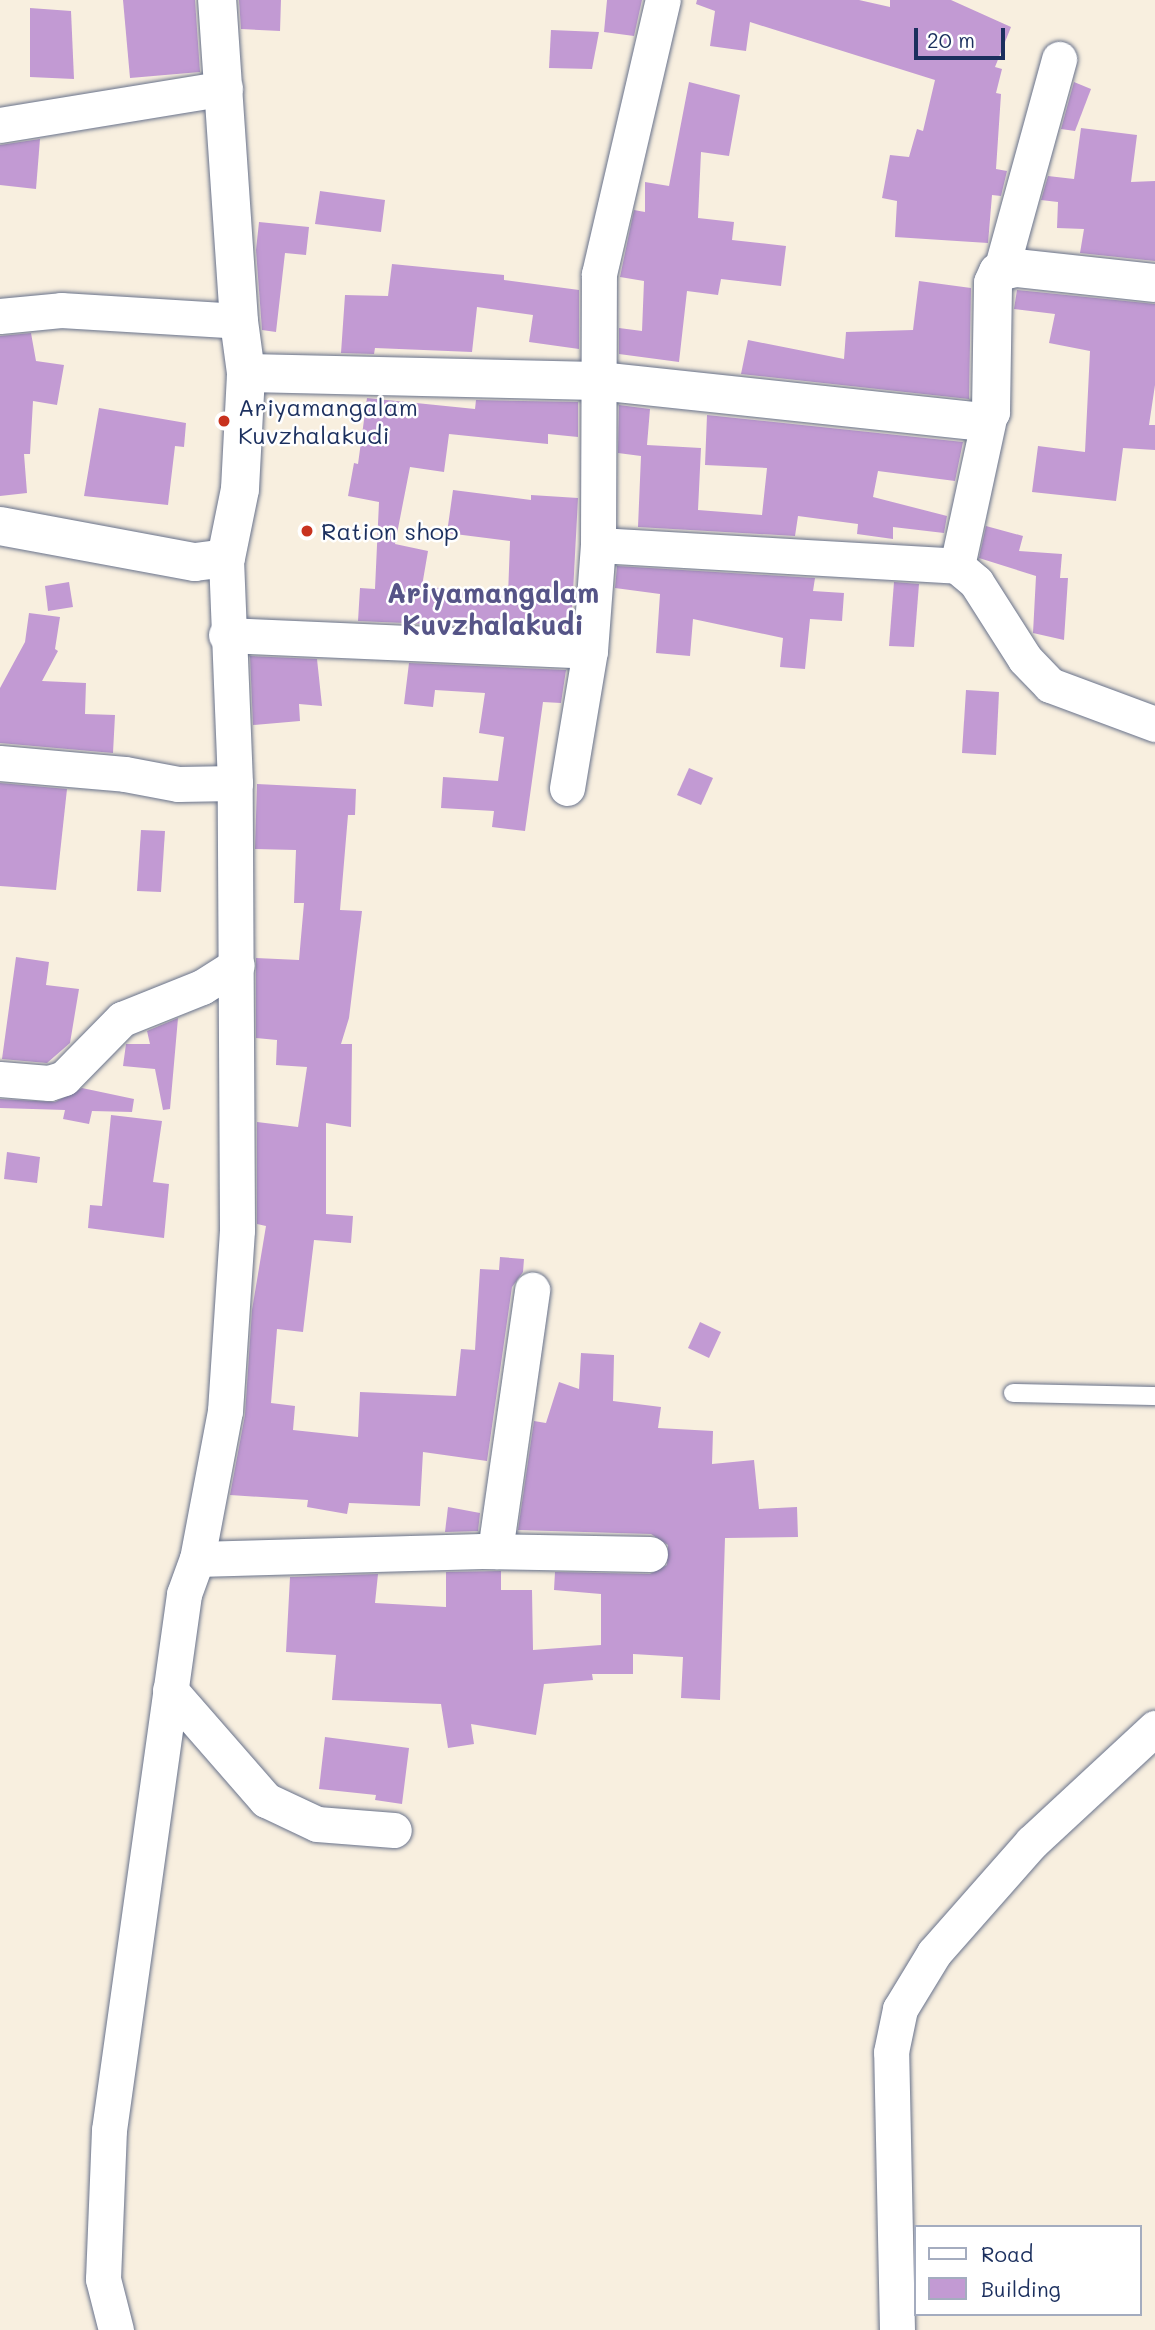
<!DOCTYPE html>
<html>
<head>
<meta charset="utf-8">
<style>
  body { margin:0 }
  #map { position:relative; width:1155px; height:2330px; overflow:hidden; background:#f8efdf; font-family:Mali,sans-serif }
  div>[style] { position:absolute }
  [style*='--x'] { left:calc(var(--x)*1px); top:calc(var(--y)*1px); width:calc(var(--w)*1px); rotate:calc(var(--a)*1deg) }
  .building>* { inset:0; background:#c29ad3 }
  .roads { filter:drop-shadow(0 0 2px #68728b) drop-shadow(0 0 2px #68728b) }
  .service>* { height:18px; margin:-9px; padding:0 9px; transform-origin:9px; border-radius:9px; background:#fff }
  .minor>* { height:35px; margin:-17.5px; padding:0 17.5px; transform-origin:17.5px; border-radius:17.5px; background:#fff }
  .tertiary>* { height:38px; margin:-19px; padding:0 19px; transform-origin:19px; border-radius:19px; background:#fff }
  .dots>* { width:19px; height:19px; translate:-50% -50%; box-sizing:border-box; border:4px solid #fff; border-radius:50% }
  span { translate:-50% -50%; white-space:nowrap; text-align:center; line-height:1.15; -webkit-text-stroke:5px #fff; paint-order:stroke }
  .poi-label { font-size:24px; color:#1b2f5e }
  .left { translate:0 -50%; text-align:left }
  .quarter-label { font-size:28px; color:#555487; font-weight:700 }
  .legend { position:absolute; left:914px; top:2225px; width:228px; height:91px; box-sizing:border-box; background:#fff; border:2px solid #a4acbf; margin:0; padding:9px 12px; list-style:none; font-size:21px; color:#1b2f5e }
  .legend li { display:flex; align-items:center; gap:14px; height:35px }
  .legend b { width:35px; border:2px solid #a4acbf }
  .scale { position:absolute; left:914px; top:28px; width:91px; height:32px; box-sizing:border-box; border:4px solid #1b2f5e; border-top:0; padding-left:9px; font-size:21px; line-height:24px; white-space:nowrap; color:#1b2f5e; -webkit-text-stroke:5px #fff; paint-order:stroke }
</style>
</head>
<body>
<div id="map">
  <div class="building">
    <div style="clip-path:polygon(123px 0,195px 0,200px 72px,130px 78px)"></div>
    <div style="clip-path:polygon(239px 0,281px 0,280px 31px,241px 29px)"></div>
    <div style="clip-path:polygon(607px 0,642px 0,634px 36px,604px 32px)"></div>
    <div style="clip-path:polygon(697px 0,859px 0,890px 7px,890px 0,951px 0,1011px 27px,995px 67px,1002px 69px,996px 93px,1001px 94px,996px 169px,1007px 171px,1001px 196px,992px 195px,988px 243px,895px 237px,897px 201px,882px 198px,890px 155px,909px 157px,917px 129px,923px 131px,935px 80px,750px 22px,746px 51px,710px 46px,715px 11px,696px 4px)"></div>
    <div style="clip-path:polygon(30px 8px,71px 11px,74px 79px,30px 77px)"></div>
    <div style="clip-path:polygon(551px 30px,599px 32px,592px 69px,549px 68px)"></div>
    <div style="clip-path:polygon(689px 82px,740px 95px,729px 156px,701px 152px,698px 218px,734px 222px,732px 240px,786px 246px,781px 286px,721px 279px,718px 295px,687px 291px,679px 362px,619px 354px,619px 328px,642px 331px,644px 281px,620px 277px,634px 210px,645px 212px,645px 182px,669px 186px)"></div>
    <div style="clip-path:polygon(1074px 82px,1091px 89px,1075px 131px,1061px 129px)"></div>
    <div style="clip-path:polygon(1081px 128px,1137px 135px,1131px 182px,1155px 181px,1155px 261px,1080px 253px,1084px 229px,1057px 228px,1058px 202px,1041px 200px,1048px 176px,1074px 179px)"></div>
    <div style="clip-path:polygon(40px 139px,36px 189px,0 185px,0 145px)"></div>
    <div style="clip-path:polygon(320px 191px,385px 200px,381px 232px,315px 224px)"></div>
    <div style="clip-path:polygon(259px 222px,309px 227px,306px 255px,285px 253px,276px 332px,262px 330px,256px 250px)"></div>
    <div style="clip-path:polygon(392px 264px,504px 275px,504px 280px,579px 290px,579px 349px,529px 342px,533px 315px,477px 307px,472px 352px,375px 348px,374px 354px,341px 353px,345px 295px,388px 296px)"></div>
    <div style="clip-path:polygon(919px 281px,971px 288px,969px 399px,741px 374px,748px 340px,844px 359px,846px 332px,913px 330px)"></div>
    <div style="clip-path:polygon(1017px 290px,1155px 304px,1155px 385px,1149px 425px,1155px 425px,1155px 450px,1123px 448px,1116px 501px,1032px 492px,1038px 446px,1085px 452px,1090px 351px,1049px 343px,1055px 314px,1014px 309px)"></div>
    <div style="clip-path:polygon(31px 333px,36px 361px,64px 365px,57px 405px,33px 401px,30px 454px,24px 454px,27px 493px,0 496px,0 336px)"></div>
    <div style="clip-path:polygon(367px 398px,475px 409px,476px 400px,578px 402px,578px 437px,548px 434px,548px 444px,449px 434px,444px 472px,410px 467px,395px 544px,428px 551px,422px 586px,508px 596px,510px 541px,447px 533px,453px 490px,531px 500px,531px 495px,578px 498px,571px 630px,358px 621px,360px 588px,375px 589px,379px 502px,348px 496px,354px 463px,358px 464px)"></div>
    <div style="clip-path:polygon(619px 405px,650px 409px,647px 445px,701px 448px,698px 510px,762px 515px,767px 468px,705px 465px,707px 415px,963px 442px,955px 481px,878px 471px,873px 497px,947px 516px,944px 533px,893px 527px,893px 539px,857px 534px,858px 524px,798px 516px,795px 536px,638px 527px,641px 456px,618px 453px)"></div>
    <div style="clip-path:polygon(99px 408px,186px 423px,184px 447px,175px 446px,168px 505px,84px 496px)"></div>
    <div style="clip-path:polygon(986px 526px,1023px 536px,1019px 551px,1062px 554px,1060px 578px,1068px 578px,1064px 640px,1033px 633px,1036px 576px,979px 558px)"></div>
    <div style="clip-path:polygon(617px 566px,815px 578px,813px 591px,844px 593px,842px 621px,810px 619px,805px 669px,780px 667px,783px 638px,693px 619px,690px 656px,656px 653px,660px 594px,615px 588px)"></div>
    <div style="clip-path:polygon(69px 582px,73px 607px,48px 611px,45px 586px)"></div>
    <div style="clip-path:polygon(894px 582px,919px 584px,914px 647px,889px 646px)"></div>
    <div style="clip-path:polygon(29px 613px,60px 617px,55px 649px,58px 651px,42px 681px,86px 683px,85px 714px,115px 715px,113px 753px,0 743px,0 688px,25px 642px)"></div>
    <div style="clip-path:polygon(250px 656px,317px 659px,322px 706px,299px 704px,300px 721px,253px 725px)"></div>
    <div style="clip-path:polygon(409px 663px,566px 670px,561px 703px,543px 702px,525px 831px,492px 827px,494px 811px,441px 808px,443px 777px,498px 781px,504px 737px,479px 733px,485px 693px,435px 690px,433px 707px,404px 704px)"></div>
    <div style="clip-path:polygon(966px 690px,999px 692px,996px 755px,962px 753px)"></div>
    <div style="clip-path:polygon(689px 768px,713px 778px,701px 805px,677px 795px)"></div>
    <div style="clip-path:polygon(0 783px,67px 789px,56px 890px,0 886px)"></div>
    <div style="clip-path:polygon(257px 784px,356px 789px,355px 815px,348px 815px,340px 910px,362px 911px,349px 1018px,341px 1044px,352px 1044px,351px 1127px,326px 1123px,326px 1214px,353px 1216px,351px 1243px,314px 1240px,303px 1332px,277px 1329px,271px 1403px,295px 1406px,293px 1430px,358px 1437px,360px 1392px,456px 1396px,461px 1349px,475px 1350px,480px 1269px,499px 1270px,500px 1257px,524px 1259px,523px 1272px,512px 1287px,487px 1461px,423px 1452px,420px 1506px,349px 1503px,347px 1514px,307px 1507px,308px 1500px,230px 1495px,245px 1415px,252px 1310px,266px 1226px,257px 1224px,257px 1122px,298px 1127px,307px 1067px,276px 1065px,277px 1040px,256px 1038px,256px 958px,299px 960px,304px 903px,294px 903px,296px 850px,255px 849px)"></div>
    <div style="clip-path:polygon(141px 830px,165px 831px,161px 892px,137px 891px)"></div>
    <div style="clip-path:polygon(16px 957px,49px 962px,46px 985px,79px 989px,70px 1043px,47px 1063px,2px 1059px)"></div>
    <div style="clip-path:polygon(178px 1018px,170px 1109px,163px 1110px,155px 1069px,123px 1066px,126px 1044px,150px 1044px,147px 1031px)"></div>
    <div style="clip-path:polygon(82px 1088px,134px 1099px,132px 1112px,92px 1111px,89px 1124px,63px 1119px,65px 1110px,0 1108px,0 1099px,55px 1102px)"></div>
    <div style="clip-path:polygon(111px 1115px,162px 1121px,153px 1182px,169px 1184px,164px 1238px,88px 1228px,90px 1205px,102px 1206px)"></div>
    <div style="clip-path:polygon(7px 1152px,40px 1157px,37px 1183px,4px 1179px)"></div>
    <div style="clip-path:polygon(700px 1322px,721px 1332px,709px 1358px,688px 1348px)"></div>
    <div style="clip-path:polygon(581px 1353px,614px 1355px,613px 1401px,661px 1407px,658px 1428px,713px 1431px,712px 1464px,754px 1460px,759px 1509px,797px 1507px,798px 1537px,725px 1538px,720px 1700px,681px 1698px,683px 1657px,633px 1654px,633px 1674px,592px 1674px,593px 1680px,544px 1684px,536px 1735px,471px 1724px,474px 1744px,448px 1748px,441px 1704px,332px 1700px,336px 1655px,286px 1652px,290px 1577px,378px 1574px,375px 1603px,446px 1607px,446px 1572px,501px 1571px,501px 1590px,532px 1590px,533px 1650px,601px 1645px,601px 1594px,554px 1590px,555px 1572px,650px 1574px,667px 1565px,668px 1545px,651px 1534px,518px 1530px,534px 1421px,546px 1423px,559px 1382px,579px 1389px)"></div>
    <div style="clip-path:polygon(448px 1507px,480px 1513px,478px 1531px,445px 1532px)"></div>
    <div style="clip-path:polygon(325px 1737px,409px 1748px,402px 1804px,375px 1800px,376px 1795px,319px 1789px)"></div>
  </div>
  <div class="roads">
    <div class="service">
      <div style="--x:1013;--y:1393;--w:142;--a:1.2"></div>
    </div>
    <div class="minor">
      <div style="--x:0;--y:125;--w:228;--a:-9.3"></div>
      <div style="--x:1001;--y:270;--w:219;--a:-74.6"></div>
      <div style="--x:0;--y:316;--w:61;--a:-5.6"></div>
      <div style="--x:61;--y:310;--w:178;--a:3.5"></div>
      <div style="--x:598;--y:545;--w:360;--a:3.3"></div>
      <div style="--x:957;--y:566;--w:25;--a:40"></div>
      <div style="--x:976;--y:582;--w:91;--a:57.5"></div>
      <div style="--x:1025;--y:659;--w:36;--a:46"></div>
      <div style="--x:1050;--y:685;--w:112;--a:20.4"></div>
      <div style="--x:957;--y:566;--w:151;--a:-77.8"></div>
      <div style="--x:226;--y:635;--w:364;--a:2.5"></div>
      <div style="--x:0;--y:763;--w:125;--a:5"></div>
      <div style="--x:125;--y:774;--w:54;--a:10.7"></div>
      <div style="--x:178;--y:784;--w:57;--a:-1"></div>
      <div style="--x:567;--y:788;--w:139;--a:-80.5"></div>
      <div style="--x:590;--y:651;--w:106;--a:-85.7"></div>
      <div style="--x:598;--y:545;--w:271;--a:-89.8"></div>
      <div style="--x:599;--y:274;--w:281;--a:-76.9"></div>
      <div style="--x:0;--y:1079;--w:49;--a:4.7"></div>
      <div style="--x:49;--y:1083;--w:16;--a:-18"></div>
      <div style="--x:64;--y:1078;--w:83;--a:-45.5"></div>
      <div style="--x:122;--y:1019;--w:86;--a:-21.8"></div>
      <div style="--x:202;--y:987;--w:41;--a:-32.2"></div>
      <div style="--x:495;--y:1551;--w:264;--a:-81.9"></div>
      <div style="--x:197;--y:1559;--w:285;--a:-1.6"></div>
      <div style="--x:482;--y:1551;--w:168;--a:1"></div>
      <div style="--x:170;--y:1690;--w:146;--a:48.9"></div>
      <div style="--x:266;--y:1800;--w:56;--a:25.2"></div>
      <div style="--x:317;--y:1824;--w:77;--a:4.5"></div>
      <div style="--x:116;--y:2330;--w:53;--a:-104.3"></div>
      <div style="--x:103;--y:2279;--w:149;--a:-87.7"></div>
      <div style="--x:109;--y:2130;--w:541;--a:-82.03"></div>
      <div style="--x:184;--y:1594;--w:37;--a:-70"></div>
      <div style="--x:197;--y:1559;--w:151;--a:-79.3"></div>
      <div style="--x:225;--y:1411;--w:181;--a:-86.2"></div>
      <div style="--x:237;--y:1230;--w:447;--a:-90.3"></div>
      <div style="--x:235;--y:783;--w:225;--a:-92.3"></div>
      <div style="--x:897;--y:2330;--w:278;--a:-91.2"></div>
      <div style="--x:891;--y:2052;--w:44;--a:-78.2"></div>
      <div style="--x:900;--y:2009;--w:66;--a:-58.7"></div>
      <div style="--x:934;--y:1953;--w:148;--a:-48.6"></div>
      <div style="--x:1032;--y:1842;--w:168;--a:-42.8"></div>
    </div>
    <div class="tertiary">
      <div style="--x:246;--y:373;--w:353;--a:1.3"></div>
      <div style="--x:599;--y:381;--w:383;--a:6.1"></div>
      <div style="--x:980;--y:422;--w:15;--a:-42"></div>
      <div style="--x:991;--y:412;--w:129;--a:-89.1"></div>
      <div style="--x:993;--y:283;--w:12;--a:-66"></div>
      <div style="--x:998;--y:272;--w:18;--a:-13"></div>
      <div style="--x:1016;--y:268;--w:140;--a:6.2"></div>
      <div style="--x:0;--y:526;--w:198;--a:10.5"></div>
      <div style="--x:195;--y:562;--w:31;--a:-7"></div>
      <div style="--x:226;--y:558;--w:70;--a:-78.5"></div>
      <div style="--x:240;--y:489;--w:116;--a:-87"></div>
      <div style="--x:246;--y:373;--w:52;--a:-97.7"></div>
      <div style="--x:239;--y:321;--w:322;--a:-93.9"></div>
    </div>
  </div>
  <div class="dots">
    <div style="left:224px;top:421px;background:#c8321e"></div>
    <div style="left:307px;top:531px;background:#c8321e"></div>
  </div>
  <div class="poi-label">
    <span class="left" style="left:238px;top:421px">Ariyamangalam<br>Kuvzhalakudi</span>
    <span class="left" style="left:321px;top:531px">Ration shop</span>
  </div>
  <div class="quarter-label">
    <span style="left:493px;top:608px">Ariyamangalam<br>Kuvzhalakudi</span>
  </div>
  <ul class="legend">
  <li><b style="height:9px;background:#fff"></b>Road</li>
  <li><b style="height:19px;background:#c29ad3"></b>Building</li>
  </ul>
  <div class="scale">20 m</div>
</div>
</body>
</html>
